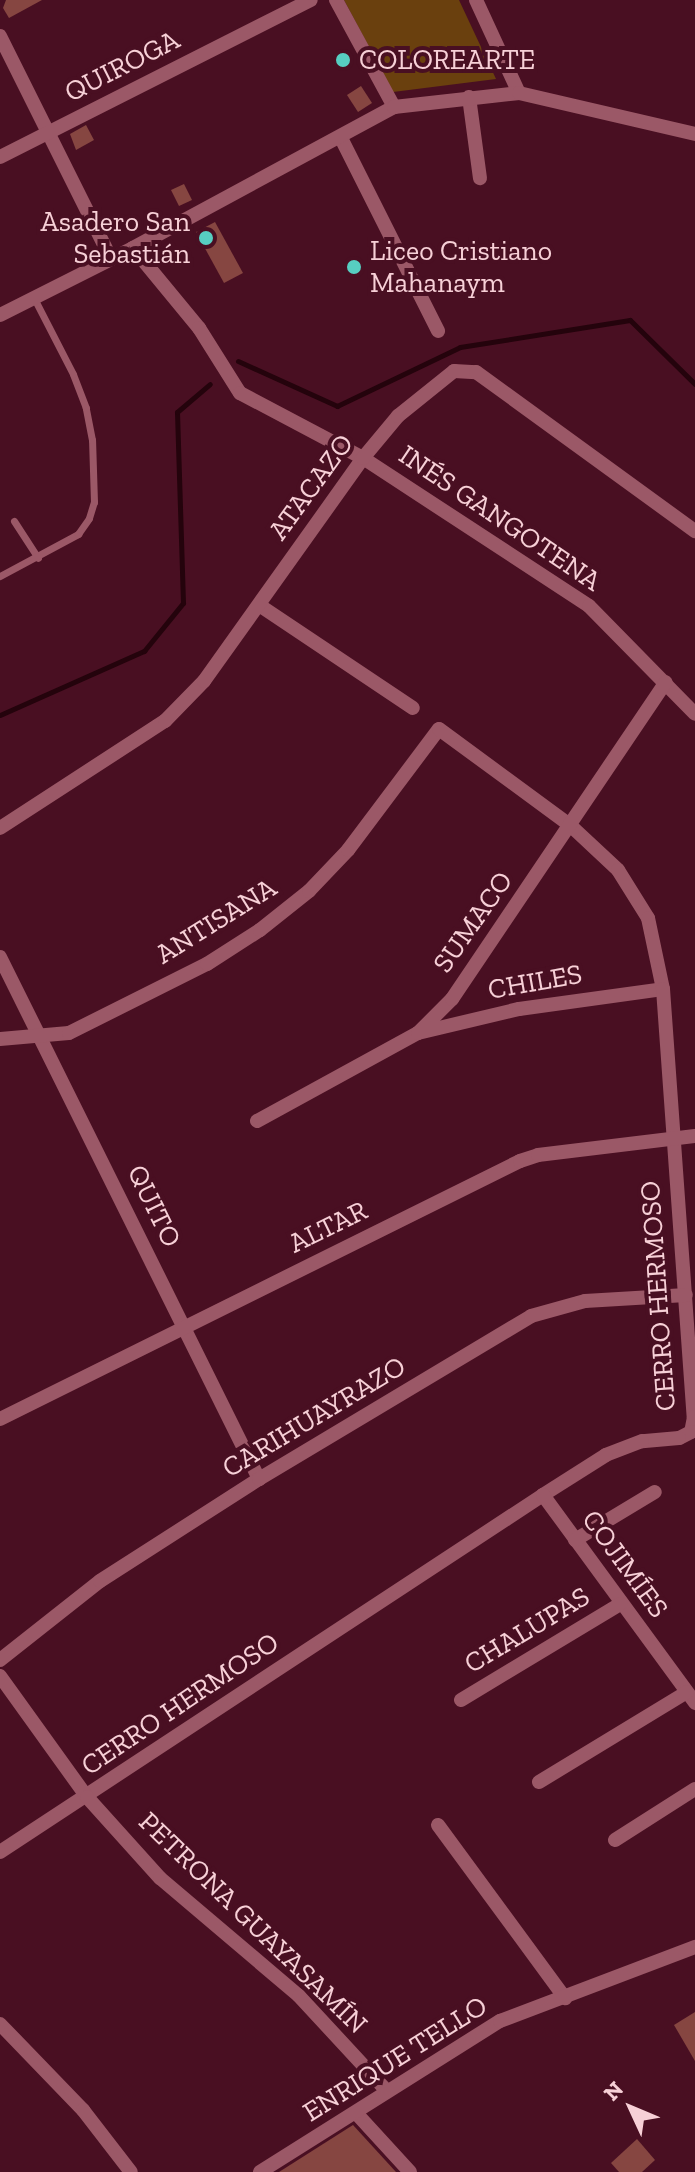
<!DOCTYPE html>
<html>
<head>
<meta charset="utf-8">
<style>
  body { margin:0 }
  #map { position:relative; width:695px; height:2172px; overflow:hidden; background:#490f22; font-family:"Zilla Slab",serif }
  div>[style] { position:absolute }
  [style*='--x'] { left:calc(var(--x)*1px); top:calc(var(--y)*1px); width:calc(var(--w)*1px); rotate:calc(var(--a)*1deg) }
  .green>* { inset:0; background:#6a400e }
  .stream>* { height:5px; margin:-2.5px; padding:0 2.5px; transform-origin:2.5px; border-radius:2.5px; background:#24030c }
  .building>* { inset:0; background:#864641 }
  .service>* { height:7px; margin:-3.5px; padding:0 3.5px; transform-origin:3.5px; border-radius:3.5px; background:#9b5867 }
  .minor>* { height:14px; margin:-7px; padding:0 7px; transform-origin:7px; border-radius:7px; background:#9b5867 }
  .dots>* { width:22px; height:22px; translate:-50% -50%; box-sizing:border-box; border:4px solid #490f22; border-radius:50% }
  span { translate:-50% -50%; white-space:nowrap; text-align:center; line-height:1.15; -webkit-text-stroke:8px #490f22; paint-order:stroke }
  .poi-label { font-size:28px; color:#f7d0d7 }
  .left { translate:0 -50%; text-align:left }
  .right { translate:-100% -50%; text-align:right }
  .street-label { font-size:28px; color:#f7d0d7 }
  .north { position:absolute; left:591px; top:2068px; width:80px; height:80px; -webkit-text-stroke:6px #490f22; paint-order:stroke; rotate:314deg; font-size:22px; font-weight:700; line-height:32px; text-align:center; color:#f7d0d7 }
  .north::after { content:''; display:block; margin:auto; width:28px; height:36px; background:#f7d0d7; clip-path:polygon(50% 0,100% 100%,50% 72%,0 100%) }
</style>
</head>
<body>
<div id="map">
  <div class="green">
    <div style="clip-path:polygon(344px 0,459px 0,496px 79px,393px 92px)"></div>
  </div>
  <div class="stream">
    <div style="--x:238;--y:361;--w:109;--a:24.4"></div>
    <div style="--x:337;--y:406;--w:136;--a:-25.6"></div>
    <div style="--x:460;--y:347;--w:172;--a:-9"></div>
    <div style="--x:630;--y:320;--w:91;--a:44.6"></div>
    <div style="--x:0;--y:715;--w:158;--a:-24"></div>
    <div style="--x:144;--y:651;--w:62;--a:-50.9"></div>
    <div style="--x:183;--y:603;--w:191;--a:-91.8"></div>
    <div style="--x:177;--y:412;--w:43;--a:-40.3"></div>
  </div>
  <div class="building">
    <div style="clip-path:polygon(6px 0,42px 0,9px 18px,3px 8px)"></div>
    <div style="clip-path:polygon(361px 86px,372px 103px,358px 112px,347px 95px)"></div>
    <div style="clip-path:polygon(86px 125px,94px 140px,76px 150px,70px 134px)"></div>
    <div style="clip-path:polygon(184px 184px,192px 200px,179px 206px,171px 190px)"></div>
    <div style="clip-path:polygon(215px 222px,243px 273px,224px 283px,196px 232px)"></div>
    <div style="clip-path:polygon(695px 2012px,695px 2061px,674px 2025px)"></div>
    <div style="clip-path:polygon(353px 2125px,396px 2172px,279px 2172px)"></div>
    <div style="clip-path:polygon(637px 2139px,655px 2160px,642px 2172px,619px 2172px,611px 2163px)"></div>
  </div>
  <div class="service">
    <div style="--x:14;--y:521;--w:44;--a:57"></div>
    <div style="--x:0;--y:576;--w:89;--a:-28.3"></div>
    <div style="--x:78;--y:534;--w:19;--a:-55"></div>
    <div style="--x:89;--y:518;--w:17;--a:-73"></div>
    <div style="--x:94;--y:502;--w:62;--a:-91.8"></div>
    <div style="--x:92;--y:440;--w:33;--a:-101"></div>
    <div style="--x:86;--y:408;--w:36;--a:-111"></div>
    <div style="--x:73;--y:374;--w:85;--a:-117.2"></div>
  </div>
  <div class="minor">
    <div style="--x:336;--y:0;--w:122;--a:61.5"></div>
    <div style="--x:476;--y:0;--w:102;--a:65.2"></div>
    <div style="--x:0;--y:36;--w:249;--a:63.5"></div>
    <div style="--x:469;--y:97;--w:82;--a:82.3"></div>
    <div style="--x:341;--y:138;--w:216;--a:63.3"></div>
    <div style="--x:0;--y:157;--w:348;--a:-26.8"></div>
    <div style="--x:133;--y:248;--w:104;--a:50.5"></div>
    <div style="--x:199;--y:328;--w:77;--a:57.8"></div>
    <div style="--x:240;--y:393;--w:139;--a:27.9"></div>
    <div style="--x:363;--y:458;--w:270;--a:33.2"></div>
    <div style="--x:589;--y:606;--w:151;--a:45.5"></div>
    <div style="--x:0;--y:315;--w:149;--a:-26.7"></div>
    <div style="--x:133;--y:248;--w:297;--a:-28.4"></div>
    <div style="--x:394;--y:107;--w:126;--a:-6.4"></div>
    <div style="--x:519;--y:93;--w:181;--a:13.1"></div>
    <div style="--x:259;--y:605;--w:185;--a:33.8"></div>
    <div style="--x:0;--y:828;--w:197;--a:-33"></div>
    <div style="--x:165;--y:721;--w:56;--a:-45.7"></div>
    <div style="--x:204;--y:681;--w:274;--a:-54.5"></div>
    <div style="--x:363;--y:458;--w:55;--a:-50.2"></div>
    <div style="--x:398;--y:416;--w:72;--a:-38.8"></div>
    <div style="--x:454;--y:371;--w:22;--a:3"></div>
    <div style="--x:476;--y:372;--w:271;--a:36"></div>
    <div style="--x:0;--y:957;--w:583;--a:63.61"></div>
    <div style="--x:418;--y:1033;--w:104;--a:-13.4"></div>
    <div style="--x:519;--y:1009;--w:145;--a:-7.9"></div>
    <div style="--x:0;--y:1039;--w:69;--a:-5"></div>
    <div style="--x:69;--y:1033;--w:154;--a:-26.6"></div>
    <div style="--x:207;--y:964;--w:63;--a:-32.7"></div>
    <div style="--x:260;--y:930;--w:63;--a:-38.5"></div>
    <div style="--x:309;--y:891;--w:57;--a:-46.4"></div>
    <div style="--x:348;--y:850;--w:151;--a:-53.1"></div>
    <div style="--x:439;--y:729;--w:164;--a:36.3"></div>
    <div style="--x:571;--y:826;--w:64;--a:43.1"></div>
    <div style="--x:618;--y:870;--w:57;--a:58"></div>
    <div style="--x:648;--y:918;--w:73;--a:78.1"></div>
    <div style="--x:663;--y:989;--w:429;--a:85.9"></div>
    <div style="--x:694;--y:1417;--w:15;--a:101"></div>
    <div style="--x:691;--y:1432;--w:13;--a:153"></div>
    <div style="--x:679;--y:1438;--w:37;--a:175"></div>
    <div style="--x:642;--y:1441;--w:39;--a:159"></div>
    <div style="--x:606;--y:1455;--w:75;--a:147.6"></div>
    <div style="--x:543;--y:1495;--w:650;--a:146.68"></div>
    <div style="--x:257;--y:1121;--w:183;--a:-28.7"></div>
    <div style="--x:418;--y:1033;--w:48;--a:-45"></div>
    <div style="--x:452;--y:999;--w:382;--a:-56"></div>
    <div style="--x:0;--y:1419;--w:580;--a:-26.39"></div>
    <div style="--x:520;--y:1161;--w:19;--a:-18"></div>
    <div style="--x:538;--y:1155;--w:158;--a:-6.9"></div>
    <div style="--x:543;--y:1495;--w:258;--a:53.8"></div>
    <div style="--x:575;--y:1540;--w:93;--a:-31"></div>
    <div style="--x:0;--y:1660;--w:127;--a:-38.3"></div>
    <div style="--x:100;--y:1581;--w:189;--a:-32.7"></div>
    <div style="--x:259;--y:1479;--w:317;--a:-30.9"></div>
    <div style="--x:531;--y:1316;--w:56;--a:-15.5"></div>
    <div style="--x:585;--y:1301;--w:101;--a:-3.4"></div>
    <div style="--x:0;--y:1676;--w:149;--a:54.3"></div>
    <div style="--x:87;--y:1797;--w:109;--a:48"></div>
    <div style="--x:160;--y:1878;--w:182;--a:40.3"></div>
    <div style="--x:299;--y:1996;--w:128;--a:47.2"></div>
    <div style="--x:461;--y:1700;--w:186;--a:-31.1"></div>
    <div style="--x:539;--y:1782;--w:173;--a:-31.3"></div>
    <div style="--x:438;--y:1825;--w:215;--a:53.7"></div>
    <div style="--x:615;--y:1840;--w:95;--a:-32.5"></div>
    <div style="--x:0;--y:2024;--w:120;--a:46"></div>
    <div style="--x:83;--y:2110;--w:78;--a:52.3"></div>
    <div style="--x:356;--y:2113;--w:80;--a:47.5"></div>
    <div style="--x:260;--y:2172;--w:284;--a:-32.2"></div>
    <div style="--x:500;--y:2021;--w:209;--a:-20.8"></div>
  </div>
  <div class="dots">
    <div style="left:343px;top:60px;background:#57cec1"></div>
    <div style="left:206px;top:238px;background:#57cec1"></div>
    <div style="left:354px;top:267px;background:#57cec1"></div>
  </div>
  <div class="poi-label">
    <span class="left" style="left:359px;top:60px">COLOREARTE</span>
    <span class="right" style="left:190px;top:238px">Asadero San<br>Sebastián</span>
    <span class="left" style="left:370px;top:267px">Liceo Cristiano<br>Mahanaym</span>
  </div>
  <div class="street-label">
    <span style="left:122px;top:66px;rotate:-27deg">QUIROGA</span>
    <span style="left:311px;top:487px;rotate:-54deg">ATACAZO</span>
    <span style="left:500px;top:518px;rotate:34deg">INÉS GANGOTENA</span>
    <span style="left:216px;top:921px;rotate:-32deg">ANTISANA</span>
    <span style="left:473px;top:922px;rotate:-55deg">SUMACO</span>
    <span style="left:535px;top:982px;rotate:-10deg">CHILES</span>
    <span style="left:154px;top:1206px;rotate:64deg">QUITO</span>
    <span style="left:328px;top:1227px;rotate:-26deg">ALTAR</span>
    <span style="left:658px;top:1296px;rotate:-94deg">CERRO HERMOSO</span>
    <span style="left:314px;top:1417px;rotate:-31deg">CARIHUAYRAZO</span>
    <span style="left:625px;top:1564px;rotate:54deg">COJIMÍES</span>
    <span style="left:527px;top:1630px;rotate:-31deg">CHALUPAS</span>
    <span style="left:180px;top:1704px;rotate:-34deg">CERRO HERMOSO</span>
    <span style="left:253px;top:1923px;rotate:44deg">PETRONA GUAYASAMÍN</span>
    <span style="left:395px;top:2059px;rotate:-32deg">ENRIQUE TELLO</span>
  </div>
  <div class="north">N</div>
</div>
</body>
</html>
